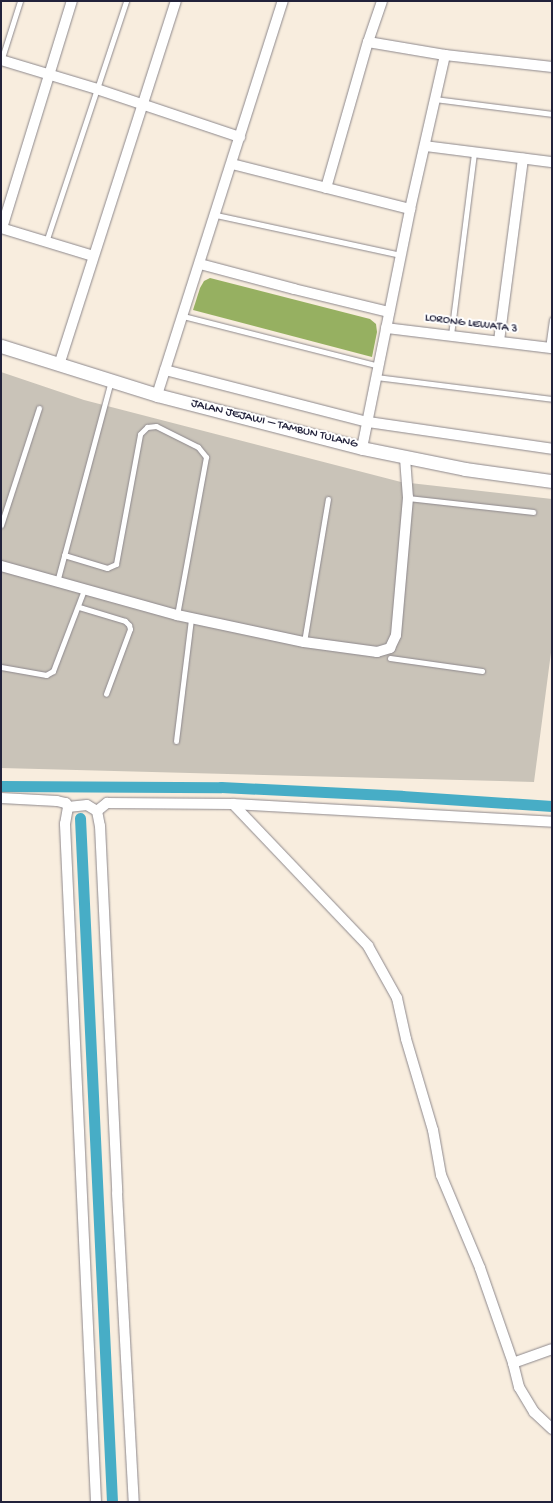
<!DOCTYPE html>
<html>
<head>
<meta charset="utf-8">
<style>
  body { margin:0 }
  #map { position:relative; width:553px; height:1503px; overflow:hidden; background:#f8edde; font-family:"Gochi Hand",sans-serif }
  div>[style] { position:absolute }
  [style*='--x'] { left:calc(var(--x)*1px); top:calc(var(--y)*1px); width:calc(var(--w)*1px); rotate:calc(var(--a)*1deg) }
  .industrial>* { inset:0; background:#c9c3b8 }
  .forest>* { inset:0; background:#96b061 }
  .canal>* { height:11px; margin:-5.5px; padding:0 5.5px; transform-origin:5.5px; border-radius:5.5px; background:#47adc6 }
  .roads { filter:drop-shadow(0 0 1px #8d888c) drop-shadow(0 0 1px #8d888c) }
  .service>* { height:5px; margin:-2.5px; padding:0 2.5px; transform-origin:2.5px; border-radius:2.5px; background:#fff }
  .minor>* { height:10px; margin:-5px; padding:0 5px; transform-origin:5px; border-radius:5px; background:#fff }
  .tertiary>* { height:13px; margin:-6.5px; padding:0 6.5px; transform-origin:6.5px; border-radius:6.5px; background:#fff }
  span { translate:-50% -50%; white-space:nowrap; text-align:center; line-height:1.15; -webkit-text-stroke:4px #fff; paint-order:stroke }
  .street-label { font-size:12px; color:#22223b }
  .frame { position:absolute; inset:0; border:2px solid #22223b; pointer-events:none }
</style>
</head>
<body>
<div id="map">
  <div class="industrial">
    <div style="clip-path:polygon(1px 372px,84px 400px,401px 482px,552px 499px,552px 645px,534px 782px,1px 768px)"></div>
  </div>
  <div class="forest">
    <div style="clip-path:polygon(210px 278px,370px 319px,376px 324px,377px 332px,372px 357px,193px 310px,200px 288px,204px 281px)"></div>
  </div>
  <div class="canal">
    <div style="--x:1;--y:786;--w:220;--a:0.3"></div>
    <div style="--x:221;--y:787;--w:181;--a:2.8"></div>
    <div style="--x:402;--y:796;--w:150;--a:3.8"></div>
    <div style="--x:80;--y:818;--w:685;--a:87.32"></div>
  </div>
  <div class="roads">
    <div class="service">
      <div style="--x:1;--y:61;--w:63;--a:-72.4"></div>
      <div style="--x:435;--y:99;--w:118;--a:7.3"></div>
      <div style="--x:216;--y:215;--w:189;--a:12.2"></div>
      <div style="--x:46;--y:242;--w:254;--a:-71.6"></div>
      <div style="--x:183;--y:316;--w:202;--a:14.3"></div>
      <div style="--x:451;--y:335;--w:183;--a:-82.8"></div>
      <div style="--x:548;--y:348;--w:29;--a:-82"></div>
      <div style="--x:376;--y:377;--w:177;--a:7.1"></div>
      <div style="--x:408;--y:498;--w:126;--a:6.4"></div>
      <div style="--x:1;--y:525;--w:123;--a:-72"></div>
      <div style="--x:64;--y:555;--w:45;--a:16.8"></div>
      <div style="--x:107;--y:568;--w:10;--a:-24"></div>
      <div style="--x:116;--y:564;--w:132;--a:-79.5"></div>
      <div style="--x:140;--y:434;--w:10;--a:-45"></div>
      <div style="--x:147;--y:427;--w:9;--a:-6"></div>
      <div style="--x:156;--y:426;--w:47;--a:26.6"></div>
      <div style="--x:198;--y:447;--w:13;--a:51"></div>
      <div style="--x:206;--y:457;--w:161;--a:100.4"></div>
      <div style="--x:57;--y:582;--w:208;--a:-75"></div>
      <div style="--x:79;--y:607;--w:48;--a:16.9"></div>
      <div style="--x:125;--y:621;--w:6;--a:45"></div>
      <div style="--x:129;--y:625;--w:4;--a:76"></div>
      <div style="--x:130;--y:629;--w:69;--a:110.3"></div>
      <div style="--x:304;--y:642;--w:145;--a:-80.5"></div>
      <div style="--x:390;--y:658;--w:93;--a:8"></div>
      <div style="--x:1;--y:667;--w:46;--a:10.1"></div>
      <div style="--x:46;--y:675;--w:8;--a:-30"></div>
      <div style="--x:53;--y:671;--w:87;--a:-69.1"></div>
      <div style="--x:176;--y:741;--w:124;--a:-83"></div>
    </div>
    <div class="minor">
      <div style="--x:368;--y:42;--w:78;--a:9.6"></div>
      <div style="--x:445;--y:55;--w:108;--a:6.4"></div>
      <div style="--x:1;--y:60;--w:100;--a:16.8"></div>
      <div style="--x:97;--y:89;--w:151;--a:18.6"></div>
      <div style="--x:425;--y:146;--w:128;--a:7.2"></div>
      <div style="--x:232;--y:164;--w:184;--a:14.2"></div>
      <div style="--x:326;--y:188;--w:152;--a:-74"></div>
      <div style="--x:368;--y:42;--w:43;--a:-71.1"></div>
      <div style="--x:1;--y:228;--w:96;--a:16.9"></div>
      <div style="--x:2;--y:228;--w:238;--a:-72.9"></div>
      <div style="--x:200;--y:264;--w:97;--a:14.9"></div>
      <div style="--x:294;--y:289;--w:98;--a:13.6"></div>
      <div style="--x:386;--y:328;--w:167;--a:6.9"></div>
      <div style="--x:499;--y:341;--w:184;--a:-82.5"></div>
      <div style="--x:59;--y:365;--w:382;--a:-72.2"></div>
      <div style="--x:165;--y:370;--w:210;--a:14.4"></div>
      <div style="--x:368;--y:422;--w:186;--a:8.3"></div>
      <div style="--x:157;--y:395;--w:414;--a:-72.3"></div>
      <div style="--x:362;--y:448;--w:244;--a:-78.6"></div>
      <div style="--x:410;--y:209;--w:158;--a:-77.2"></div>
      <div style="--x:1;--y:566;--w:183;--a:15.6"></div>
      <div style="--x:177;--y:615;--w:130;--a:12"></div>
      <div style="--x:304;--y:642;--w:74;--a:7.8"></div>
      <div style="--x:377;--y:652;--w:14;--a:-17"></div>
      <div style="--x:390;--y:648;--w:14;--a:-65"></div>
      <div style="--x:396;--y:635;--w:138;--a:-85"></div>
      <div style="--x:408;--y:498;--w:40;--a:-94.3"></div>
      <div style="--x:1;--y:798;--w:56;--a:3.1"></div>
      <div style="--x:57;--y:801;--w:9;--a:13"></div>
      <div style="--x:66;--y:803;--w:4;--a:63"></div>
      <div style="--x:233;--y:804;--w:196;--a:46.4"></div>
      <div style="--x:368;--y:946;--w:60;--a:60.9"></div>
      <div style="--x:397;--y:998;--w:42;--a:77.6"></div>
      <div style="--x:406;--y:1039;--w:95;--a:73.5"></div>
      <div style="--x:433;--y:1130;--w:46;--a:79.9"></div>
      <div style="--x:441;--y:1175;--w:101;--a:67.2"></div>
      <div style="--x:480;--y:1268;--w:101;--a:70.8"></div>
      <div style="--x:513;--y:1363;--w:25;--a:76"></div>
      <div style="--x:519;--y:1387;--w:29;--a:59"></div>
      <div style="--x:534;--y:1412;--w:25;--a:43"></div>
      <div style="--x:97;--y:811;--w:15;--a:79"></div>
      <div style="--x:100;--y:826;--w:367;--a:87.3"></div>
      <div style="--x:117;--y:1193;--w:309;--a:86.9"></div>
      <div style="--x:97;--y:811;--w:13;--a:-39"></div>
      <div style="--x:107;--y:803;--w:126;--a:0.5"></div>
      <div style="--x:233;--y:804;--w:320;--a:3.2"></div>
      <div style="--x:513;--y:1363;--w:41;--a:-19.7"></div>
      <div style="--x:96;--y:1502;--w:679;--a:-92.62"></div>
      <div style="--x:65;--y:824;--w:17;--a:-80"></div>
      <div style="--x:68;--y:807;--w:19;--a:-6"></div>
      <div style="--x:87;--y:805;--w:12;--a:31"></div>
    </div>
    <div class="tertiary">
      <div style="--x:1;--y:346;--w:164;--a:17.4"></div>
      <div style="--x:157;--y:395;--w:212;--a:14.5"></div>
      <div style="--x:362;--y:448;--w:105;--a:11.5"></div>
      <div style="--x:465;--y:469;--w:88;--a:7.9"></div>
    </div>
  </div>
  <div class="street-label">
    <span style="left:471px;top:325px;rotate:7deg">LORONG LEWATA 3</span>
    <span style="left:274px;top:425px;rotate:14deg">JALAN JEJAWI – TAMBUN TULANG</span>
  </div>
  <div class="frame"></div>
</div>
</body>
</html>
